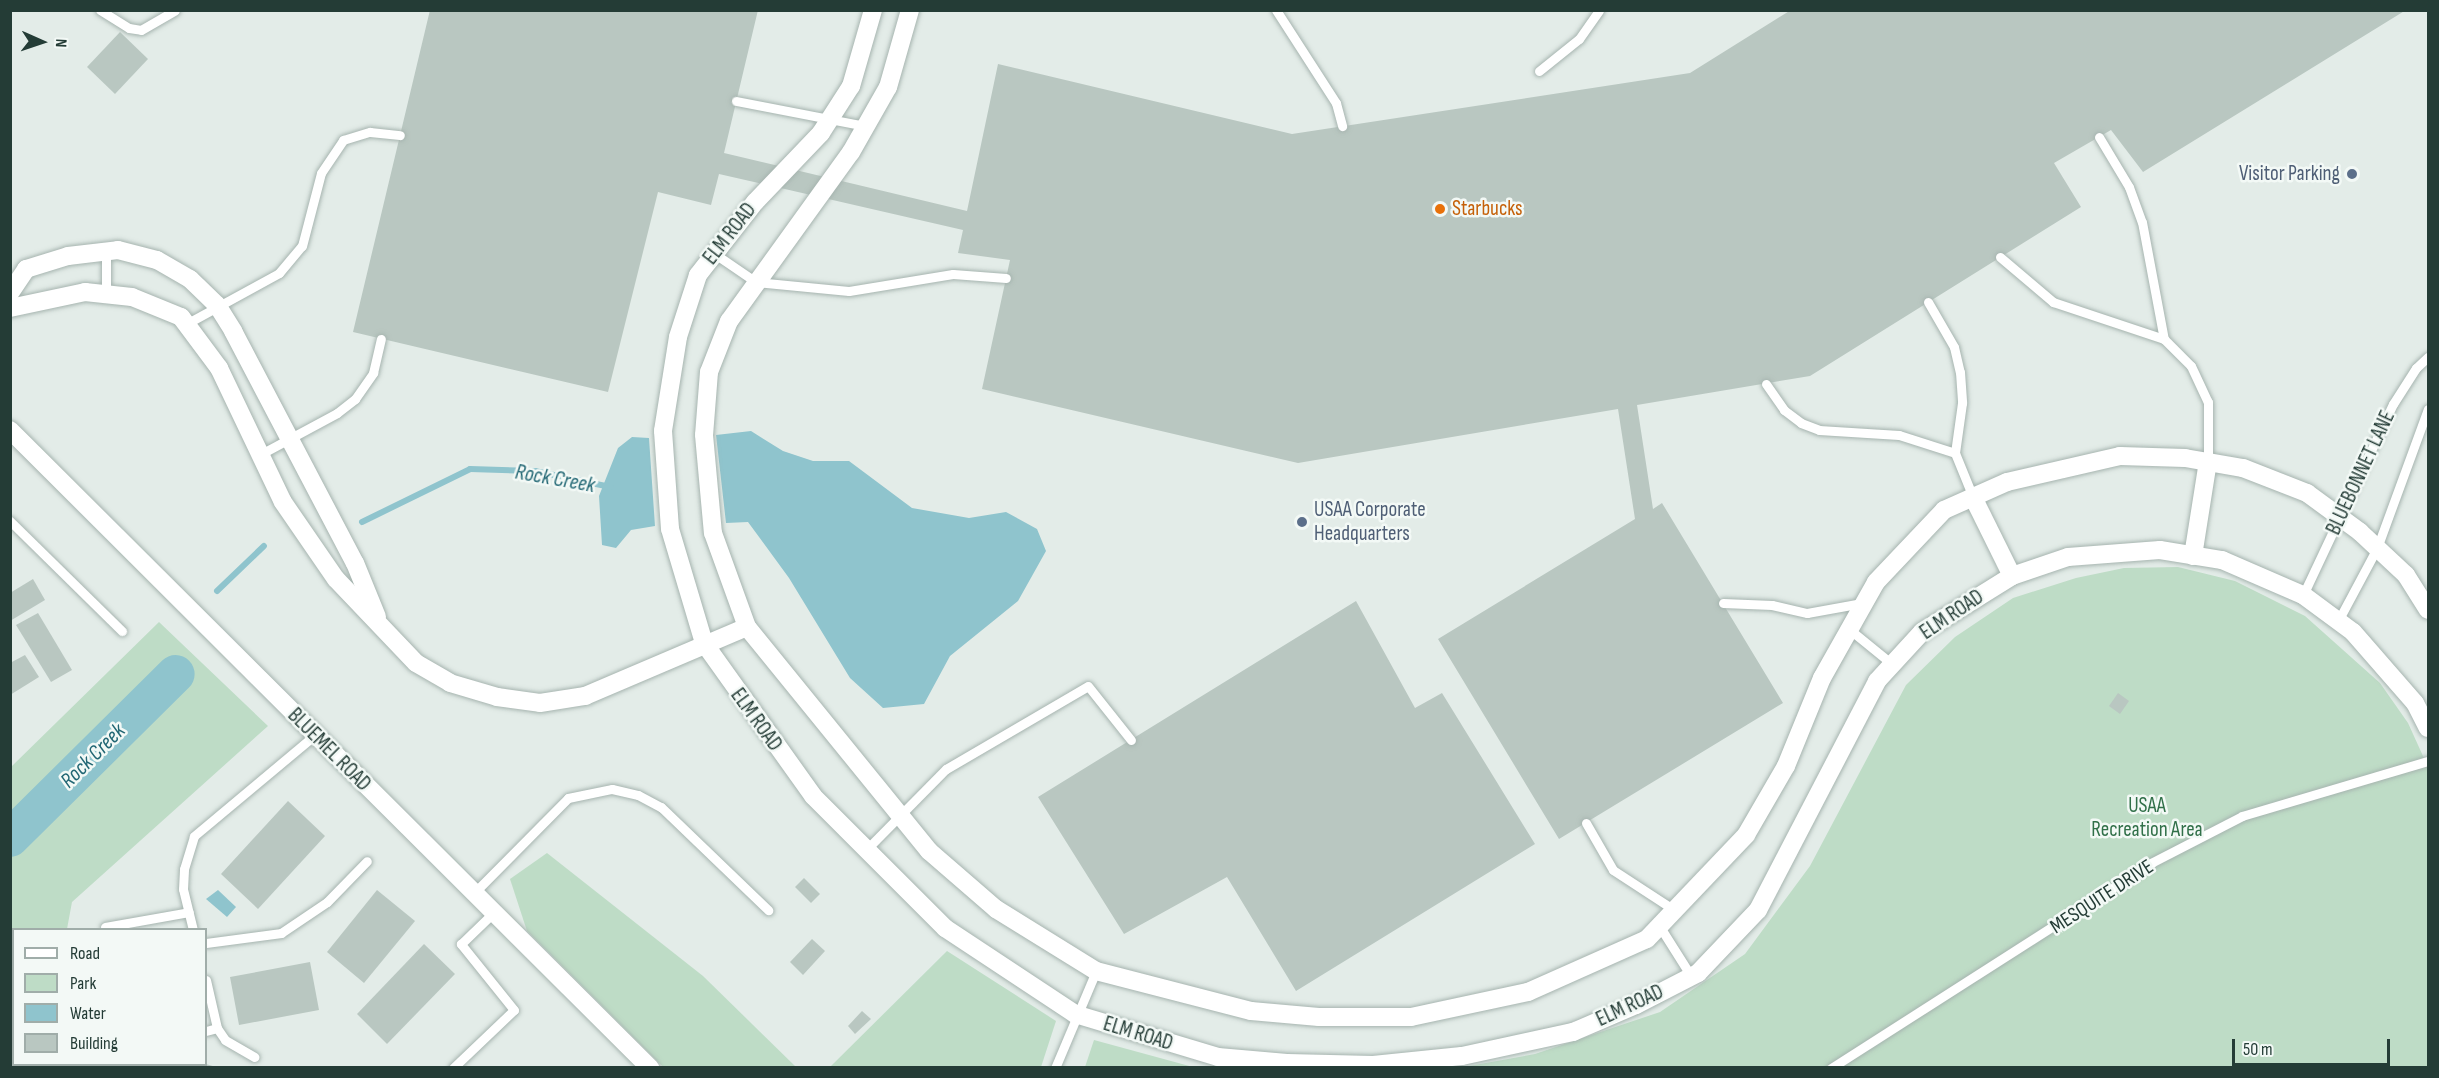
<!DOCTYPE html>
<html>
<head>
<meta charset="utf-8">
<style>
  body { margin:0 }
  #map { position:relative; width:2439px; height:1078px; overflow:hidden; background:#e3ece8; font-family:"Sofia Sans Condensed",sans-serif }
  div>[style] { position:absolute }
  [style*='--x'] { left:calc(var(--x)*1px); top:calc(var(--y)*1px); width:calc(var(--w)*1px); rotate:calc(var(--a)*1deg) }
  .green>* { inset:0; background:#bedcc6 }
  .water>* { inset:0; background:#8fc4cd }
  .stream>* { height:6px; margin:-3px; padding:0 3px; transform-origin:3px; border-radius:3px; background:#8fc4cd }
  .river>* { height:38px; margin:-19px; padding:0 19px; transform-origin:19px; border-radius:19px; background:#8fc4cd }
  .building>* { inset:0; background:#b9c7c1 }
  .roads { filter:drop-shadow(0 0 2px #a6b4af) drop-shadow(0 0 2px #a6b4af) }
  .service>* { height:9px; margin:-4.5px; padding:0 4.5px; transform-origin:4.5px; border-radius:4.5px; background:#fff }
  .minor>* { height:18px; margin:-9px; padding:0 9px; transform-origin:9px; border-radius:9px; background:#fff }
  .dots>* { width:16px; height:16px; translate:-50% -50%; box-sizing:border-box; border:3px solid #f3f9f6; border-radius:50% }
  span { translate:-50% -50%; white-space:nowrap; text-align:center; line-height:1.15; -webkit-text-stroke:5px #f3f9f6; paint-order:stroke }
  .service-label { font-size:21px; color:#4e5e75 }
  .right { translate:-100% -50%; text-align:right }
  .left { translate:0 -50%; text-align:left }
  .food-label { font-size:21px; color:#c56008 }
  .street-label { font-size:21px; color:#243c36 }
  .park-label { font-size:21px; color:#317049 }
  .water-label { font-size:22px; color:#226774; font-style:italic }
  .frame { position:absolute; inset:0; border:12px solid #243c36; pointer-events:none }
  .legend { position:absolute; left:12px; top:928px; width:195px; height:138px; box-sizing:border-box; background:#f3f9f6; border:2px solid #a0ada9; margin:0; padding:8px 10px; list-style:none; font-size:18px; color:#243c36 }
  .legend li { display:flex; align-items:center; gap:12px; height:30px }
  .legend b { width:30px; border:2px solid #a0ada9 }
  .north { position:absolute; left:12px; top:12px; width:60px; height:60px; -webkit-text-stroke:4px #f3f9f6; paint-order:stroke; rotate:93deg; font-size:16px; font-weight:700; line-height:24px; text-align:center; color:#243c36 }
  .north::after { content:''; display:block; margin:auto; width:21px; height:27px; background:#243c36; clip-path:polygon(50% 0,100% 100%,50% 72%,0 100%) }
  .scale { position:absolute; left:2232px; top:1039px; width:158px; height:27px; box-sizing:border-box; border:3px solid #243c36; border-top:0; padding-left:8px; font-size:18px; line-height:21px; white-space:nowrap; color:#243c36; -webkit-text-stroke:4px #f3f9f6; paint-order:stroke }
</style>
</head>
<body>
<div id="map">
  <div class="green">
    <div style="clip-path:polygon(2178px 567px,2235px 581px,2305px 616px,2380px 683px,2408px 723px,2428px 767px,2428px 1067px,1458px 1068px,1535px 1054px,1660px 1012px,1745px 954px,1810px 866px,1906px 685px,1955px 637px,2013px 598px,2076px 578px,2124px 568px)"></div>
    <div style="clip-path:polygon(159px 622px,268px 726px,72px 902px,67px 929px,14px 930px,14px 1064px,93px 1066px,11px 1067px,11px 767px)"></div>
    <div style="clip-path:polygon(547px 853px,703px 976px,796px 1067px,663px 1067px,527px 931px,510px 879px)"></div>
    <div style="clip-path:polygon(947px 951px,1056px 1021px,1041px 1067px,830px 1067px)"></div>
    <div style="clip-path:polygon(1094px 1040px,1193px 1067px,1085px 1067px)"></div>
  </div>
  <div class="water">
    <div style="clip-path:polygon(751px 431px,783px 451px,813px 461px,849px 461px,912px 508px,969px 518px,1006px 512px,1037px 529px,1046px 551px,1018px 601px,950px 656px,924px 704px,883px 708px,850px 678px,789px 578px,748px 522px,726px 523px,716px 435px)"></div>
    <div style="clip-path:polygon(632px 437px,649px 438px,655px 526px,631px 530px,616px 548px,602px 545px,599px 496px,618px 448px)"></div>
    <div style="clip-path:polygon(218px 890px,236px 907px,227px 917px,206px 899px)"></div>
  </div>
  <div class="stream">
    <div style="--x:362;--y:522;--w:120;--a:-26.1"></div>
    <div style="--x:470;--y:469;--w:65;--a:1.8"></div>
    <div style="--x:535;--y:471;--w:77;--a:12"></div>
    <div style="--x:217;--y:591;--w:65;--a:-43.8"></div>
  </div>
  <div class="river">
    <div style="--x:10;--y:838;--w:233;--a:-44.7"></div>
  </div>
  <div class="building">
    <div style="clip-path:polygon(430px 10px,758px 10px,724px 153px,967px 211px,998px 64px,1292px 134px,1690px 73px,1791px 10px,2406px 10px,2143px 172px,2111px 130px,2054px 163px,2081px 207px,1810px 376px,1637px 405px,1653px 509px,1662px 503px,1783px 703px,1559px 839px,1438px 639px,1635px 519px,1618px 409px,1298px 463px,982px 389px,1010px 260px,958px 253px,963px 230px,719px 174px,711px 205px,658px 192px,608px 392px,353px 332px)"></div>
    <div style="clip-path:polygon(120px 32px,148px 59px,115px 94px,87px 67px)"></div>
    <div style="clip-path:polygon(33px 579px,45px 600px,10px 621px,10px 593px)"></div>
    <div style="clip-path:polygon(1356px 601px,1415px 708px,1442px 693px,1535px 844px,1296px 991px,1227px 877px,1124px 934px,1038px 797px)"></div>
    <div style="clip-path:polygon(38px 613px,72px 670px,51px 682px,16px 625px)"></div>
    <div style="clip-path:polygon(25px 655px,39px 677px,10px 695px,10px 663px)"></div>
    <div style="clip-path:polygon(2118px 693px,2129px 701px,2120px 714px,2109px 706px)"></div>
    <div style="clip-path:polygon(288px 801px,325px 836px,258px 909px,221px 874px)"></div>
    <div style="clip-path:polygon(804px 878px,820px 894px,811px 903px,795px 887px)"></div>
    <div style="clip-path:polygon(377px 890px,415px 921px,364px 983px,327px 952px)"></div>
    <div style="clip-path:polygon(812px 939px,825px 951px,803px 975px,790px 962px)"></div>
    <div style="clip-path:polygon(424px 944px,455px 974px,387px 1044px,357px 1014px)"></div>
    <div style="clip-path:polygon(310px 962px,319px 1010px,239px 1025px,230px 977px)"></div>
    <div style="clip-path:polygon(862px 1011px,871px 1019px,855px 1034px,848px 1026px)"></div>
    <div style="clip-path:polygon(178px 1064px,206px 1064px,216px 1067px,177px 1068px)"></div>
  </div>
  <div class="roads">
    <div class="service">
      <div style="--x:100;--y:10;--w:34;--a:32"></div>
      <div style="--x:129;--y:28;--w:12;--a:9"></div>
      <div style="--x:141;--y:30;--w:39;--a:-30"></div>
      <div style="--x:1276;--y:10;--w:111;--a:57.2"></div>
      <div style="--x:1336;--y:103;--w:24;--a:75"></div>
      <div style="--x:1539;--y:71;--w:51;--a:-38.7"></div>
      <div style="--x:1579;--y:39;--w:35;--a:-55"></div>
      <div style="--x:736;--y:101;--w:132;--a:10.9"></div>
      <div style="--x:2099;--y:137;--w:58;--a:59"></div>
      <div style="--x:2129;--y:187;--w:37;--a:70"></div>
      <div style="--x:2142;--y:222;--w:119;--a:79.4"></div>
      <div style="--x:106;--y:251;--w:43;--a:90"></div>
      <div style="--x:715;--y:254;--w:50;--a:34.3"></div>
      <div style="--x:756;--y:282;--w:93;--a:5.5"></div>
      <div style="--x:849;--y:291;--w:105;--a:-9.3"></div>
      <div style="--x:953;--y:274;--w:53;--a:4.3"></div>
      <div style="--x:2000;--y:257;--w:70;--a:40.3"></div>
      <div style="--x:2053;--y:302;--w:117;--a:18.4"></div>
      <div style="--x:2164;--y:339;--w:38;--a:45"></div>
      <div style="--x:2191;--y:366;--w:40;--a:65"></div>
      <div style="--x:2208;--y:402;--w:59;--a:90"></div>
      <div style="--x:1928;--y:302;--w:52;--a:60"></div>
      <div style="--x:1954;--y:347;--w:26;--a:77"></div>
      <div style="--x:1960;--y:372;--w:31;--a:86"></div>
      <div style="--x:1962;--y:403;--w:50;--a:98"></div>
      <div style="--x:1955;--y:453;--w:48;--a:67.8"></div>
      <div style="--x:186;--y:324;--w:106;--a:-28.7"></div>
      <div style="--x:279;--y:273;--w:35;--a:-50"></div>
      <div style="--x:302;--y:246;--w:75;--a:-75.4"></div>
      <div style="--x:321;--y:173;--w:40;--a:-56"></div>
      <div style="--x:343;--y:140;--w:28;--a:-17"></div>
      <div style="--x:370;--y:132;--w:30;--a:6"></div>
      <div style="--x:1766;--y:384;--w:32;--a:55"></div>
      <div style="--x:1784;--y:410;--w:21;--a:37"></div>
      <div style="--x:1801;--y:423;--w:19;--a:21"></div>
      <div style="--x:1819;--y:430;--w:80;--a:3.6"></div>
      <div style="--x:1899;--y:435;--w:59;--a:17.8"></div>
      <div style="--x:261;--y:454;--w:86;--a:-28.3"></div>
      <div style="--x:337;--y:413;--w:23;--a:-38"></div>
      <div style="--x:355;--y:399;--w:32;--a:-55"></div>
      <div style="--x:373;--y:373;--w:35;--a:-77"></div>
      <div style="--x:10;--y:521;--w:157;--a:44.5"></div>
      <div style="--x:2303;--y:595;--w:211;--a:-64.8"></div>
      <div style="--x:2393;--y:404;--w:43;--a:-57.4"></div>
      <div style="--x:2416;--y:368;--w:16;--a:-43"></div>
      <div style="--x:1723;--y:603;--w:49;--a:2.3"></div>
      <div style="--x:1772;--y:605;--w:36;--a:13"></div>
      <div style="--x:1807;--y:613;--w:56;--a:-10.3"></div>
      <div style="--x:2338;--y:621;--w:83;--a:-61.9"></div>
      <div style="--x:2377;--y:548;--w:148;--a:-69.9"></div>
      <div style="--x:1849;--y:629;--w:55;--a:39.1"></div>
      <div style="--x:1586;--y:823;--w:54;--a:60.1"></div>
      <div style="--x:1613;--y:870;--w:75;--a:33.1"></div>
      <div style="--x:865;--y:851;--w:115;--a:-45.4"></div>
      <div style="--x:946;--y:769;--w:164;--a:-30.3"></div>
      <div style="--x:1088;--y:686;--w:69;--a:51.5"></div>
      <div style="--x:473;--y:894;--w:135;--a:-45.3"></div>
      <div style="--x:568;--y:798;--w:45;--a:-11.6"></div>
      <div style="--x:612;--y:789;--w:27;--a:13"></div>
      <div style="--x:638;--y:795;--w:26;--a:28"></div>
      <div style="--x:661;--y:807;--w:149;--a:43.9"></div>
      <div style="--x:105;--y:927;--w:85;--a:-10.1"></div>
      <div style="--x:1660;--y:927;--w:58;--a:57.7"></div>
      <div style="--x:193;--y:930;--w:42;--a:-103.7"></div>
      <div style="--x:183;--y:889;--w:20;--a:-87"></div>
      <div style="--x:184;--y:869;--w:34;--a:-73"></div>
      <div style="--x:194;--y:836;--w:158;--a:-39.9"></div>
      <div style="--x:206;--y:943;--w:76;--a:-7.6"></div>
      <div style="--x:281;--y:933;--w:55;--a:-34"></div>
      <div style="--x:327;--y:902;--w:57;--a:-45.7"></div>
      <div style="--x:206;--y:980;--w:49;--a:77.1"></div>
      <div style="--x:217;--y:1028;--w:14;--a:56"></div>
      <div style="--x:225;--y:1040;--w:34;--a:30"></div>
      <div style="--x:206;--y:1031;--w:11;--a:-15"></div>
      <div style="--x:134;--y:1068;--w:5;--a:-53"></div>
      <div style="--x:453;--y:1068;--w:84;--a:-43.6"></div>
      <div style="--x:514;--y:1010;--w:85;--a:-128.8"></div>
      <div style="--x:461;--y:944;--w:45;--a:-44.1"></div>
      <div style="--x:1055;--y:1068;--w:105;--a:-67.1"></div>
      <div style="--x:1831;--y:1068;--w:380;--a:-32.6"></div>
      <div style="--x:2151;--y:863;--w:102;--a:-27.3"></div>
      <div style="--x:2242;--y:816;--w:194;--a:-16.5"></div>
    </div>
    <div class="minor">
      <div style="--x:873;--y:10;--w:79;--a:106.1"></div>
      <div style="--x:851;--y:86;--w:56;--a:122.6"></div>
      <div style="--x:821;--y:133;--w:95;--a:133.7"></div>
      <div style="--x:755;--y:202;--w:93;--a:128"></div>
      <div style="--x:698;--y:275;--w:65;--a:107.9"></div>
      <div style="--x:678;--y:337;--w:95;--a:99.1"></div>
      <div style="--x:663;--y:431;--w:98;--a:85.9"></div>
      <div style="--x:670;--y:529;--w:119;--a:73.4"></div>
      <div style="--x:704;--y:643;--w:188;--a:54.5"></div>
      <div style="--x:813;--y:796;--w:187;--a:45"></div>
      <div style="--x:945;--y:928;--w:156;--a:33.5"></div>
      <div style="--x:1075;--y:1014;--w:149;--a:16.7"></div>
      <div style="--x:1218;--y:1057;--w:69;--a:5"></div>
      <div style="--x:1287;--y:1063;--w:86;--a:1.3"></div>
      <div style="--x:1373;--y:1065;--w:89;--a:-5.8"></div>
      <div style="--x:1462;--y:1056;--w:114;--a:-12.2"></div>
      <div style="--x:1573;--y:1032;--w:69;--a:-23.2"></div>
      <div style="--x:1636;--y:1005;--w:70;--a:-27.3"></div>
      <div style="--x:1698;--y:973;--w:87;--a:-46.4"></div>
      <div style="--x:1758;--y:910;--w:258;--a:-62.5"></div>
      <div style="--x:1877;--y:681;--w:67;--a:-47.4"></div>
      <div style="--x:1922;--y:632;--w:106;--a:-31.9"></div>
      <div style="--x:2012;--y:576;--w:59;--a:-18.7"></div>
      <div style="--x:2068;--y:557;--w:92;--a:-4.4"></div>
      <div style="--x:2160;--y:550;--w:63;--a:9.2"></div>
      <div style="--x:2222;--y:560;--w:88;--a:23.4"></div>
      <div style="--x:2303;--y:595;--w:62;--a:36.5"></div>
      <div style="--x:2353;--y:632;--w:94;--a:48.9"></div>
      <div style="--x:2415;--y:703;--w:28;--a:63"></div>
      <div style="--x:910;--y:10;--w:80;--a:105.9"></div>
      <div style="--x:888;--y:87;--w:75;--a:119.6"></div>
      <div style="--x:851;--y:152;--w:208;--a:125.8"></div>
      <div style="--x:729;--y:321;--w:55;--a:111.4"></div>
      <div style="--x:709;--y:372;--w:63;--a:94.5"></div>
      <div style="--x:704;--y:435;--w:98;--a:84.8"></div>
      <div style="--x:713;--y:533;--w:100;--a:70.1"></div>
      <div style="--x:747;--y:627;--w:289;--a:50.9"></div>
      <div style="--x:929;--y:851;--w:89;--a:40.9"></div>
      <div style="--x:996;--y:909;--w:118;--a:31.8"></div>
      <div style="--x:1096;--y:971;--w:160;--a:14.5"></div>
      <div style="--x:1251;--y:1011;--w:68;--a:5"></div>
      <div style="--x:1319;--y:1017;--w:92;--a:0"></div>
      <div style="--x:1411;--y:1017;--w:120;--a:-12.1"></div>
      <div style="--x:1528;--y:992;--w:130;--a:-24"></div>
      <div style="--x:1647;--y:939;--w:144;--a:-46.4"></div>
      <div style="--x:1746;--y:835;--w:80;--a:-59.9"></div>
      <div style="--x:1786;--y:766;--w:95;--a:-67.8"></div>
      <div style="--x:1822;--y:678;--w:110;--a:-60.6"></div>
      <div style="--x:1876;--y:582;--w:99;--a:-46.6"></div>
      <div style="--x:1944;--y:510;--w:69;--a:-24"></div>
      <div style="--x:2007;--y:482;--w:116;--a:-13"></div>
      <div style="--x:2120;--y:456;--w:65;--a:1.8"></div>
      <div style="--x:2185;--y:458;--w:59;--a:9.8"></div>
      <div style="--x:2243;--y:468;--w:69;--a:21.3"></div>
      <div style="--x:2307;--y:493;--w:66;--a:36.3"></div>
      <div style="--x:2360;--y:532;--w:63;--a:43.1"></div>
      <div style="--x:2406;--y:575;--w:41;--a:57.8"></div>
      <div style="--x:10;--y:293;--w:29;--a:-56"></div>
      <div style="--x:26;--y:269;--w:44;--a:-17.2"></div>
      <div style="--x:68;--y:256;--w:50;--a:-6.8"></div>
      <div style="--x:118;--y:250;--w:40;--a:14.4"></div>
      <div style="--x:157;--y:260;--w:38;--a:30"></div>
      <div style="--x:190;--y:279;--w:37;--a:44"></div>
      <div style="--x:217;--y:305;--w:31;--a:58"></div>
      <div style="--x:233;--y:331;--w:262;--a:62.3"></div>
      <div style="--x:355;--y:563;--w:58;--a:67.8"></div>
      <div style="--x:10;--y:308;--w:77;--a:-12"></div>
      <div style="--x:85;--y:292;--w:47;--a:6.1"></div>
      <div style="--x:132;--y:297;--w:53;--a:22.2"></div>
      <div style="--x:181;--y:317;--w:64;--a:53.3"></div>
      <div style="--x:219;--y:368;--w:148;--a:64.5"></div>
      <div style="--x:283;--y:502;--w:93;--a:55.5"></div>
      <div style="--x:336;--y:579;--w:116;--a:46.4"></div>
      <div style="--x:416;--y:663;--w:39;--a:30"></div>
      <div style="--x:450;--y:683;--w:49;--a:16.6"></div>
      <div style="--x:497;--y:697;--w:43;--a:7.9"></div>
      <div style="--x:540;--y:703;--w:46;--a:-8.8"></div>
      <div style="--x:585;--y:696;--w:176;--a:-23.1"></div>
      <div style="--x:10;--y:430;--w:904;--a:44.91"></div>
      <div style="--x:1973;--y:497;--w:88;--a:63.7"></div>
      <div style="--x:2193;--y:556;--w:96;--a:-81"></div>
    </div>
  </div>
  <div class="dots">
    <div style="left:2352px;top:174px;background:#5c6f8a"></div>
    <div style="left:1440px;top:209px;background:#e8710a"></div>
    <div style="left:1302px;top:522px;background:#5c6f8a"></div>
  </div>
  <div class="service-label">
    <span class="right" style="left:2340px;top:174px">Visitor Parking</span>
    <span class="left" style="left:1314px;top:522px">USAA Corporate<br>Headquarters</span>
  </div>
  <div class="food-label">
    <span class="left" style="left:1452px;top:209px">Starbucks</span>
  </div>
  <div class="street-label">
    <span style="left:730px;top:234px;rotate:-52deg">ELM ROAD</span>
    <span style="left:2361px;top:473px;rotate:-65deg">BLUEBONNET LANE</span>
    <span style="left:1952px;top:615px;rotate:-34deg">ELM ROAD</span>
    <span style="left:756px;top:720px;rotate:54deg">ELM ROAD</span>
    <span style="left:329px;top:750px;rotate:45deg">BLUEMEL ROAD</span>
    <span style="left:2102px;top:897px;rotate:-33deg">MESQUITE DRIVE</span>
    <span style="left:1630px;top:1006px;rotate:-25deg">ELM ROAD</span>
    <span style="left:1138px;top:1034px;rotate:17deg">ELM ROAD</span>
  </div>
  <div class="park-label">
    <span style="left:2147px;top:818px">USAA<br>Recreation Area</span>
  </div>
  <div class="water-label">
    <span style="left:555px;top:479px;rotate:10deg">Rock Creek</span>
    <span style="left:93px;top:756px;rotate:-45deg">Rock Creek</span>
  </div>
  <div class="frame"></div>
  <ul class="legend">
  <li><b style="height:8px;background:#fff"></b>Road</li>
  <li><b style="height:16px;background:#bedcc6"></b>Park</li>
  <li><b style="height:16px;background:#8fc4cd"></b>Water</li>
  <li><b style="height:16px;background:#b9c7c1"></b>Building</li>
  </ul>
  <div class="north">N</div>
  <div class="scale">50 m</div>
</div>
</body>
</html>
